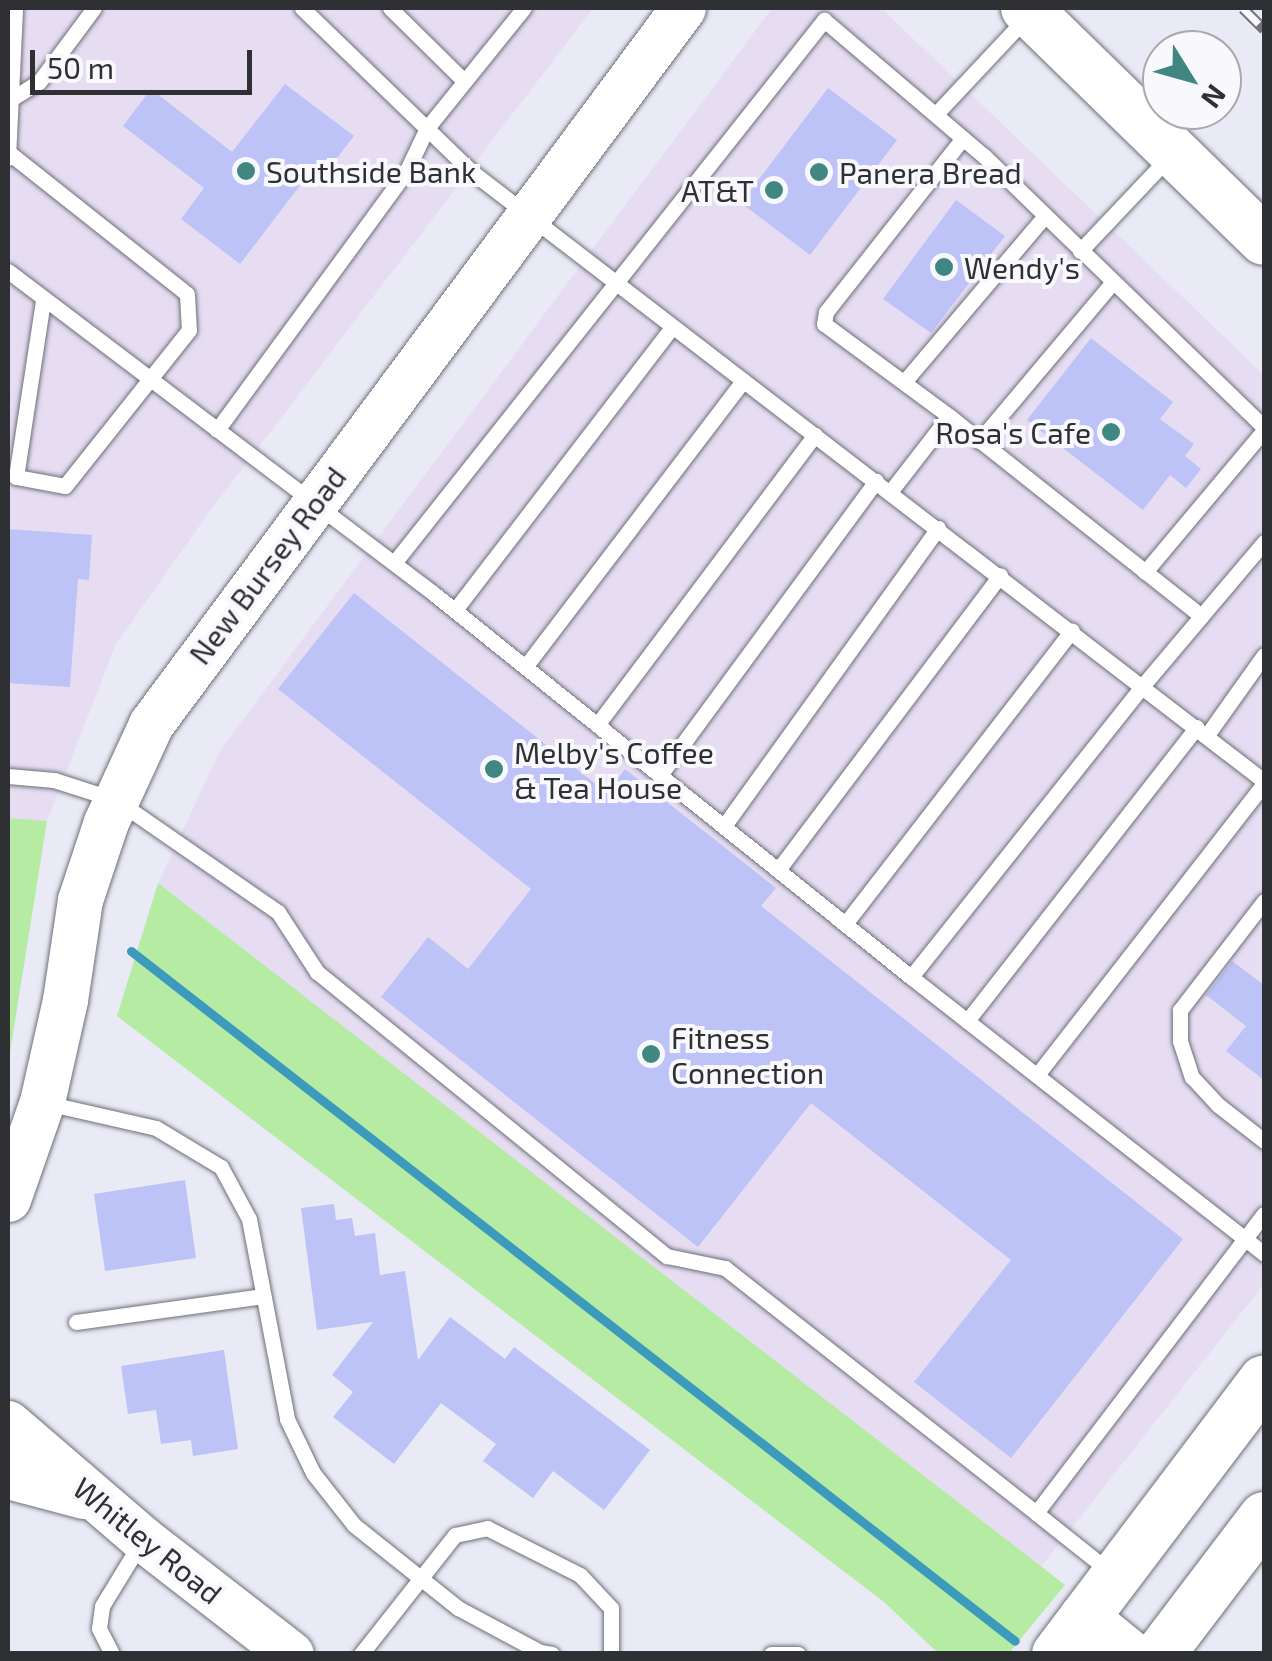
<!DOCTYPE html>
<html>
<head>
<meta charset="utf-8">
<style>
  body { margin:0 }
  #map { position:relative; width:1272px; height:1661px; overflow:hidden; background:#e9eaf6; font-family:"Exo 2",sans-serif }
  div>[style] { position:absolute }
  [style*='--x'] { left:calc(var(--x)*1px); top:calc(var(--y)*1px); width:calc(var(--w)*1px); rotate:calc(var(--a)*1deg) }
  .commercial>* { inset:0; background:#e6ddf2 }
  .green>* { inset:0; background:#b6eba4 }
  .stream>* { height:9px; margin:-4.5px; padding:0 4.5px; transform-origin:4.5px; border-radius:4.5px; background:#3c9bbc }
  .building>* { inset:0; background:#bdc2f7 }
  .roads { filter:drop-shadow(0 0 2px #6d6f79) drop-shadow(0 0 2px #6d6f79) }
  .lane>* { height:15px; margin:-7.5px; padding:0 7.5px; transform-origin:7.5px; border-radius:7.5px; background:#fff }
  .secondary>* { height:45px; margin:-22.5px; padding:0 22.5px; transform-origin:22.5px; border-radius:22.5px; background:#fff }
  .primary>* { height:50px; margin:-25px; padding:0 25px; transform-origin:25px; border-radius:25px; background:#fff }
  .rail>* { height:11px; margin-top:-5.5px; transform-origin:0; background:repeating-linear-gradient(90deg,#f8f8fd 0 22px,#72737a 0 44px); box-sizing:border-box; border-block:2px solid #72737a }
  .dots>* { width:28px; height:28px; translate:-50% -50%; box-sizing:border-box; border:5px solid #f8f8fd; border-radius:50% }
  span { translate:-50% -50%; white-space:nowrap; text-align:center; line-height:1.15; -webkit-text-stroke:8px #f8f8fd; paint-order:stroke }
  .poi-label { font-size:30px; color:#2f3034 }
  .left { translate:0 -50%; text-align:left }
  .right { translate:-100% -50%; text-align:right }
  .street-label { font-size:30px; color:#2f3034 }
  .frame { position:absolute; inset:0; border:10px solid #2f3034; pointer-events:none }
  .north { position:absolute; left:1142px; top:30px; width:100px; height:100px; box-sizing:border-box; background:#f8f8fd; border:2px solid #a8a8ad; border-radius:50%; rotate:127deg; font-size:28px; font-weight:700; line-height:40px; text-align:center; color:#2f3034 }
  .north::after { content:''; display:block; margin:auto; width:35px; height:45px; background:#408782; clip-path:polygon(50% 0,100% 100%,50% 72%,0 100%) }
  .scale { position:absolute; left:30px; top:50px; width:222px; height:45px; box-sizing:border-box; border:5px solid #2f3034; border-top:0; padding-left:12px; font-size:30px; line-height:35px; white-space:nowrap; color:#2f3034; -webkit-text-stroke:8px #f8f8fd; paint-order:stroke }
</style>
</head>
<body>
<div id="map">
  <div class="commercial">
    <div style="clip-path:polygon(8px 8px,593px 8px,207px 515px,116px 644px,47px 821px,8px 818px)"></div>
    <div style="clip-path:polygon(772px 8px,881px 8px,1264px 375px,1264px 1284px,1040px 1568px,158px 883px,221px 749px)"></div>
  </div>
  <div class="green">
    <div style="clip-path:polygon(8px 818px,47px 821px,8px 1065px)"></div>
    <div style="clip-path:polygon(158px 883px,1065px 1585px,1009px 1653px,938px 1653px,884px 1602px,117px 1016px)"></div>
  </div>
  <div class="stream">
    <div style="--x:131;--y:951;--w:1121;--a:37.97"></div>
  </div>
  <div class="building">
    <div style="clip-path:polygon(285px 84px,354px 136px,324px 175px,314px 167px,240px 264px,181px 219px,204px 188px,123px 126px,151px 89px,232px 152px)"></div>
    <div style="clip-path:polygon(828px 88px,897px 140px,810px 255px,741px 203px)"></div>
    <div style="clip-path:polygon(956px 200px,1005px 236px,931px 333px,883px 299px)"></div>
    <div style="clip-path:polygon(1091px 338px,1173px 402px,1160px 419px,1194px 444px,1185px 456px,1201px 469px,1186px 488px,1170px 475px,1143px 510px,1027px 420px)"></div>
    <div style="clip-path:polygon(8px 529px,92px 535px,89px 580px,78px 579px,70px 687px,8px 683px)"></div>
    <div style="clip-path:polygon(354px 593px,607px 793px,625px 769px,776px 888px,761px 906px,1183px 1239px,1011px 1458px,914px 1382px,1011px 1260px,811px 1103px,698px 1247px,381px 997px,428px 937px,468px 969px,531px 889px,278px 689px)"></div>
    <div style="clip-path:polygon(1232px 961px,1264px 985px,1264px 1080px,1226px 1051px,1246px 1026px,1206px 995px)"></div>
    <div style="clip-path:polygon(185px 1180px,196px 1258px,105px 1271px,94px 1194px)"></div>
    <div style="clip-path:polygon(334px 1204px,336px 1220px,352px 1218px,355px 1236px,375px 1233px,380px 1275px,405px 1271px,418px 1360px,450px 1317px,505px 1359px,514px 1347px,650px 1450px,604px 1510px,553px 1471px,533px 1498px,483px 1461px,496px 1444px,441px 1403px,394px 1464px,333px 1417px,353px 1392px,332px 1375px,373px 1322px,317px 1330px,301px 1208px)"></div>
    <div style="clip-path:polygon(224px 1350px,238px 1449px,193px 1456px,191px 1440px,161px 1444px,156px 1410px,128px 1414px,121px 1366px)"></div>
  </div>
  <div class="roads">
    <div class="lane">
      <div style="--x:302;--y:8;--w:236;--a:44"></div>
      <div style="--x:472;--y:172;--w:999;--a:37.56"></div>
      <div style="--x:390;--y:8;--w:104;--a:44.6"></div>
      <div style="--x:8;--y:101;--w:36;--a:-32"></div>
      <div style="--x:39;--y:82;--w:92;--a:-53.4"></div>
      <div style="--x:936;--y:114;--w:130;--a:-46.9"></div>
      <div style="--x:8;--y:152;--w:228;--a:38.4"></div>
      <div style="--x:187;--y:294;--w:36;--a:87"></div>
      <div style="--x:189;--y:330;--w:199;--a:128.5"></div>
      <div style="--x:65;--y:486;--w:50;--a:-169.6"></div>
      <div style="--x:16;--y:477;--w:179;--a:-81.3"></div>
      <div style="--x:8;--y:158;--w:150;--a:-87.3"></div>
      <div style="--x:1080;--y:251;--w:128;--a:-46.6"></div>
      <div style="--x:8;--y:271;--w:533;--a:37.15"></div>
      <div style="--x:433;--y:593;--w:613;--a:38.78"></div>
      <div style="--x:904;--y:382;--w:218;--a:-49.7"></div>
      <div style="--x:949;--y:416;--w:322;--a:38.4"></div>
      <div style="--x:217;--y:430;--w:322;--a:-53.8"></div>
      <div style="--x:407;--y:170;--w:47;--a:-64.5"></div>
      <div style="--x:427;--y:128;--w:154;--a:-51.1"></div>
      <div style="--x:979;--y:441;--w:208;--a:-49.9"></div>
      <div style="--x:890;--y:492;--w:96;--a:-52.2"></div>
      <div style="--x:949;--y:416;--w:155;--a:-143.6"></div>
      <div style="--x:824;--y:324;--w:12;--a:-81"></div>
      <div style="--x:826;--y:312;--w:221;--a:-51.8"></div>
      <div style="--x:1264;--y:542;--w:186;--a:130.2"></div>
      <div style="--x:1144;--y:684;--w:374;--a:128.5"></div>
      <div style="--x:911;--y:977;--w:449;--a:38.1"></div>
      <div style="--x:394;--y:563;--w:693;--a:-51.62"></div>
      <div style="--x:824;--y:20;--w:210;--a:40.4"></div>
      <div style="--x:984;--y:156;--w:390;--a:44.1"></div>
      <div style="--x:1145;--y:572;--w:185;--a:-50"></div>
      <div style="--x:455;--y:610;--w:357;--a:-52.5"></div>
      <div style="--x:525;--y:667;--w:360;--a:-52.7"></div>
      <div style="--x:597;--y:725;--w:363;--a:-53.1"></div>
      <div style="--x:1207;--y:735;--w:98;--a:-54.5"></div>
      <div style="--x:660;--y:775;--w:365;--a:-53.7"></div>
      <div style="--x:8;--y:776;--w:46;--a:5"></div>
      <div style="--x:54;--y:780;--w:65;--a:17.9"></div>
      <div style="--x:116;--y:800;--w:197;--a:34.7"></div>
      <div style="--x:278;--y:912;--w:72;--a:57"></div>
      <div style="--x:317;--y:972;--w:451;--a:39.1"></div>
      <div style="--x:667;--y:1256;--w:59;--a:11.7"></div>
      <div style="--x:725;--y:1268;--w:396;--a:38.2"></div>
      <div style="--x:724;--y:826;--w:367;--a:-54.3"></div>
      <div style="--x:778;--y:870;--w:369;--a:-53"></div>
      <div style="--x:1264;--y:901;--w:138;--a:127.6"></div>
      <div style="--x:1180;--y:1010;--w:31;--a:90"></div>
      <div style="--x:1180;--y:1041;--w:38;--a:72"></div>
      <div style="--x:1192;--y:1077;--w:38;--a:47"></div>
      <div style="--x:1218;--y:1105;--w:58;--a:38"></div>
      <div style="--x:845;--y:924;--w:371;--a:-52.3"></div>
      <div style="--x:967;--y:1021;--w:373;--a:-52"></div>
      <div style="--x:1037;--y:1075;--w:370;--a:-52.1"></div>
      <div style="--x:46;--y:1103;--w:113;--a:12.8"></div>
      <div style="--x:156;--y:1128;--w:76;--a:31"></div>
      <div style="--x:221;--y:1167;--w:59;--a:61.7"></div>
      <div style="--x:249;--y:1219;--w:204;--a:79.2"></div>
      <div style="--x:287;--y:1419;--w:60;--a:64.3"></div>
      <div style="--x:313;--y:1473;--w:66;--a:51.7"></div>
      <div style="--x:354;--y:1525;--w:133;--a:38.6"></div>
      <div style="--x:458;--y:1608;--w:93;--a:28.2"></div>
      <div style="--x:540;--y:1652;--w:12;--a:9"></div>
      <div style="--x:76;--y:1322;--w:189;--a:-7.9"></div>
      <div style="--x:1109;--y:1571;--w:93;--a:-141.5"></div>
      <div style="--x:1036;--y:1513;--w:376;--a:-52.7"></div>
      <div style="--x:112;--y:1654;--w:29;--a:-117"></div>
      <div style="--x:99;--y:1628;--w:22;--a:-82"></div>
      <div style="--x:102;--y:1606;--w:75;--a:-58.6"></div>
      <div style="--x:361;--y:1654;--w:152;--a:-51.7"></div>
      <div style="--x:455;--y:1535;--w:33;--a:-12"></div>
      <div style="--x:487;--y:1528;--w:104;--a:26.8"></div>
      <div style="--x:580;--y:1575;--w:45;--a:46.8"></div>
      <div style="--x:611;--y:1608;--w:46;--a:90"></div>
      <div style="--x:771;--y:1654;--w:27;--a:0"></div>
    </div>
    <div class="secondary">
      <div style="--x:8;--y:1199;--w:103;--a:-70.7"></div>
      <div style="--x:42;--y:1102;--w:105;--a:-77.3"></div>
      <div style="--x:65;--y:1000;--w:101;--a:-81.5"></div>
      <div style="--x:80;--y:900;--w:82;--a:-71.6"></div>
      <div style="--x:106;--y:822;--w:108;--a:-65.3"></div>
      <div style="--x:151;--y:724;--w:892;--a:-53.39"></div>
      <div style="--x:8;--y:1423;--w:178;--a:40.7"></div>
      <div style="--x:143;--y:1539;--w:187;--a:37.8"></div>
      <div style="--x:8;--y:1476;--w:78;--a:14.9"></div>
    </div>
    <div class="primary">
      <div style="--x:1026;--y:8;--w:332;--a:44.3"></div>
      <div style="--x:1084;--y:1618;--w:57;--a:39.3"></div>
      <div style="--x:1057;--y:1654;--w:343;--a:-52.9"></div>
      <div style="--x:1160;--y:1654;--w:172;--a:-52.8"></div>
    </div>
  </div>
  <div class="rail">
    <div style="--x:1243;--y:8;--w:30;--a:45"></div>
  </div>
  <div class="dots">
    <div style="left:246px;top:171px;background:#408782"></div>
    <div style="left:819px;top:172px;background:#408782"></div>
    <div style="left:774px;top:190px;background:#408782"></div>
    <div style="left:944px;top:267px;background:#408782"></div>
    <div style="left:1111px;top:432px;background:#408782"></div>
    <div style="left:494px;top:769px;background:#408782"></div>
    <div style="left:651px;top:1054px;background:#408782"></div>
  </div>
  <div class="poi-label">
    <span class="left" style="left:266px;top:171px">Southside Bank</span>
    <span class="left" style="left:839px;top:172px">Panera Bread</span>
    <span class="right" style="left:754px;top:190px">AT&amp;T</span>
    <span class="left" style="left:964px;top:267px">Wendy's</span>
    <span class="right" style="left:1091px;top:432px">Rosa's Cafe</span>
    <span class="left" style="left:514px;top:769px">Melby's Coffee<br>&amp; Tea House</span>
    <span class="left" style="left:671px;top:1054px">Fitness<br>Connection</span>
  </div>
  <div class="street-label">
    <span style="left:267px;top:565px;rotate:-53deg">New Bursey Road</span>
    <span style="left:148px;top:1540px;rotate:39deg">Whitley Road</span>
  </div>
  <div class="frame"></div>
  <div class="north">N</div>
  <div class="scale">50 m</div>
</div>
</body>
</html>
